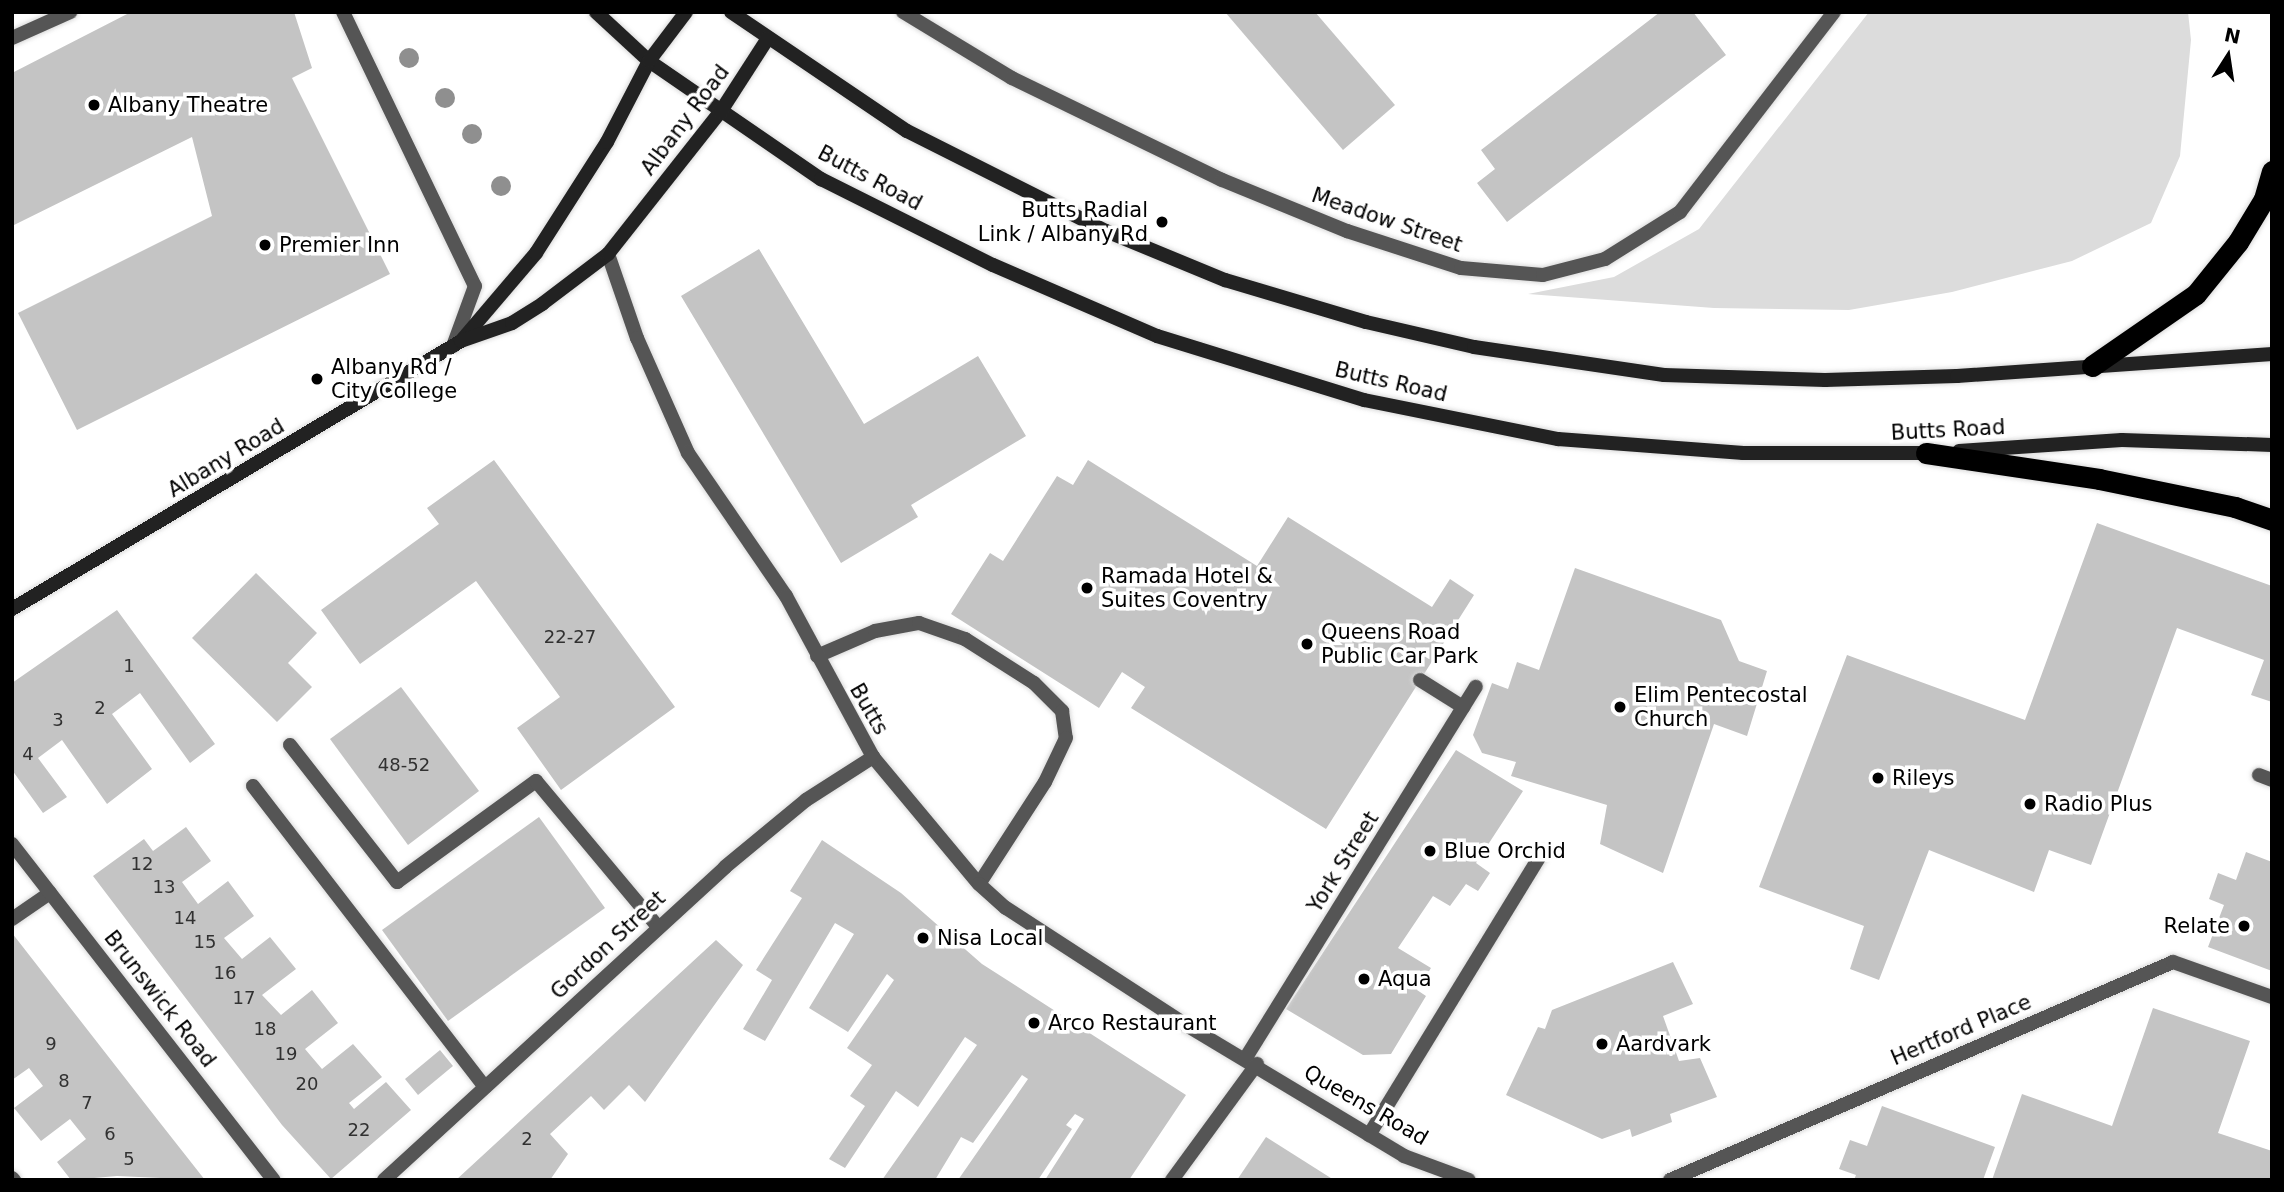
<!DOCTYPE html>
<html>
<head>
<meta charset="utf-8">
<style>
  body { margin:0 }
  #map { position:relative; width:2284px; height:1192px; overflow:hidden; background:#fff; font-family:"DejaVu Sans",sans-serif }
  div>[style] { position:absolute }
  [style*='--x'] { left:calc(var(--x)*1px); top:calc(var(--y)*1px); width:calc(var(--w)*1px); rotate:calc(var(--a)*1deg) }
  .green>* { inset:0; background:#dcdcdc }
  .building>* { inset:0; background:#c4c4c4 }
  .roads { filter:drop-shadow(0 0 2px #dbdbdb) drop-shadow(0 0 2px #dbdbdb) }
  .lane>* { height:14px; margin:-7px; padding:0 7px; transform-origin:7px; border-radius:7px; background:#555 }
  .street>* { height:14px; margin:-7px; padding:0 7px; transform-origin:7px; border-radius:7px; background:#555 }
  .secondary>* { height:14px; margin:-7px; padding:0 7px; transform-origin:7px; border-radius:7px; background:#222 }
  .highway>* { height:21px; margin:-10.5px; padding:0 10.5px; transform-origin:10.5px; border-radius:10.5px; background:#000 }
  .trees>* { width:20px; height:20px; margin:-10px; border-radius:50%; background:#8f8f8f }
  .dots>* { width:19px; height:19px; translate:-50% -50%; box-sizing:border-box; border:4px solid #fff; border-radius:50% }
  span { translate:-50% -50%; white-space:nowrap; text-align:center; line-height:1.15; -webkit-text-stroke:7px #fff; paint-order:stroke }
  .number-label { font-size:18px; color:#313131 }
  .number-label span { -webkit-text-stroke-width:0 }
  .poi-label { font-size:21px; color:#000 }
  .left { translate:0 -50%; text-align:left }
  .right { translate:-100% -50%; text-align:right }
  .street-label { font-size:21px; color:#000 }
  .frame { position:absolute; inset:0; border:14px solid #000; pointer-events:none }
  .north { position:absolute; left:2193px; top:21px; width:70px; height:70px; -webkit-text-stroke:5px #fff; paint-order:stroke; rotate:12deg; font-size:19px; font-weight:700; line-height:28px; text-align:center; color:#000 }
  .north::after { content:''; display:block; margin:auto; width:24px; height:32px; background:#000; clip-path:polygon(50% 0,100% 100%,50% 72%,0 100%) }
</style>
</head>
<body>
<div id="map">
  <div class="green">
    <div style="clip-path:polygon(1869px 12px,2188px 12px,2191px 40px,2180px 156px,2151px 223px,2072px 261px,1952px 292px,1849px 310px,1714px 308px,1528px 294px,1614px 277px,1699px 229px)"></div>
  </div>
  <div class="building">
    <div style="clip-path:polygon(131px 12px,294px 12px,312px 68px,292px 78px,390px 274px,77px 430px,18px 313px,212px 216px,192px 137px,12px 226px,12px 73px)"></div>
    <div style="clip-path:polygon(1225px 12px,1315px 12px,1395px 105px,1343px 150px)"></div>
    <div style="clip-path:polygon(1660px 12px,1693px 12px,1726px 55px,1507px 222px,1477px 183px,1495px 169px,1481px 150px)"></div>
    <div style="clip-path:polygon(759px 249px,864px 424px,978px 356px,1026px 436px,911px 505px,918px 517px,841px 563px,681px 296px)"></div>
    <div style="clip-path:polygon(494px 460px,675px 707px,561px 790px,517px 728px,560px 697px,476px 581px,360px 664px,321px 610px,439px 524px,427px 508px)"></div>
    <div style="clip-path:polygon(1088px 460px,1257px 566px,1288px 517px,1432px 607px,1450px 579px,1474px 595px,1326px 829px,1131px 708px,1145px 687px,1122px 672px,1099px 708px,951px 614px,990px 553px,1003px 561px,1057px 476px,1073px 485px)"></div>
    <div style="clip-path:polygon(2097px 523px,2272px 586px,2272px 702px,2251px 695px,2264px 660px,2177px 628px,2091px 865px,2049px 850px,2034px 892px,1929px 850px,1879px 980px,1850px 969px,1864px 926px,1759px 887px,1847px 655px,2025px 720px)"></div>
    <div style="clip-path:polygon(1575px 568px,1721px 620px,1739px 661px,1767px 671px,1747px 736px,1714px 724px,1663px 873px,1600px 844px,1607px 805px,1511px 776px,1516px 762px,1482px 753px,1473px 735px,1492px 683px,1508px 689px,1517px 662px,1539px 670px)"></div>
    <div style="clip-path:polygon(256px 573px,317px 633px,288px 663px,312px 687px,277px 722px,192px 638px)"></div>
    <div style="clip-path:polygon(117px 610px,215px 744px,190px 763px,140px 693px,112px 714px,152px 769px,107px 804px,62px 740px,38px 758px,67px 797px,43px 813px,12px 770px,12px 683px)"></div>
    <div style="clip-path:polygon(401px 687px,479px 791px,408px 845px,330px 739px)"></div>
    <div style="clip-path:polygon(1456px 750px,1523px 791px,1476px 863px,1490px 873px,1478px 891px,1466px 884px,1450px 906px,1433px 896px,1398px 948px,1431px 968px,1417px 990px,1426px 996px,1391px 1054px,1363px 1055px,1286px 1009px)"></div>
    <div style="clip-path:polygon(539px 817px,605px 908px,448px 1021px,382px 930px)"></div>
    <div style="clip-path:polygon(186px 827px,211px 861px,182px 882px,198px 904px,228px 881px,254px 916px,224px 938px,242px 959px,270px 937px,296px 969px,262px 995px,281px 1015px,312px 990px,338px 1023px,305px 1049px,322px 1069px,353px 1044px,382px 1077px,349px 1103px,354px 1109px,386px 1082px,411px 1110px,331px 1179px,282px 1125px,93px 876px,144px 839px,153px 851px)"></div>
    <div style="clip-path:polygon(822px 840px,901px 893px,982px 964px,1186px 1095px,1129px 1180px,1045px 1180px,1084px 1119px,1075px 1114px,1066px 1125px,1072px 1129px,1038px 1180px,958px 1180px,1028px 1079px,1022px 1075px,973px 1143px,961px 1137px,935px 1180px,882px 1180px,977px 1045px,965px 1037px,918px 1107px,896px 1091px,845px 1168px,829px 1159px,865px 1106px,850px 1096px,872px 1065px,847px 1048px,894px 980px,887px 974px,848px 1032px,809px 1008px,854px 934px,835px 923px,765px 1041px,743px 1029px,772px 980px,756px 970px,802px 898px,790px 891px)"></div>
    <div style="clip-path:polygon(2246px 852px,2272px 862px,2272px 971px,2208px 947px,2224px 905px,2209px 899px,2218px 873px,2236px 880px)"></div>
    <div style="clip-path:polygon(12px 933px,157px 1119px,205px 1180px,117px 1176px,71px 1180px,57px 1162px,86px 1139px,70px 1119px,41px 1141px,14px 1108px,43px 1086px,29px 1068px,12px 1080px)"></div>
    <div style="clip-path:polygon(716px 940px,743px 965px,645px 1102px,629px 1085px,604px 1110px,591px 1096px,550px 1134px,568px 1154px,550px 1180px,456px 1180px)"></div>
    <div style="clip-path:polygon(1673px 962px,1693px 1004px,1663px 1016px,1679px 1061px,1700px 1058px,1717px 1097px,1670px 1114px,1672px 1122px,1632px 1137px,1630px 1129px,1602px 1139px,1506px 1095px,1538px 1027px,1545px 1029px,1552px 1010px)"></div>
    <div style="clip-path:polygon(2153px 1008px,2250px 1041px,2218px 1133px,2272px 1151px,2272px 1180px,1992px 1180px,2022px 1094px,2112px 1126px)"></div>
    <div style="clip-path:polygon(440px 1050px,453px 1066px,418px 1095px,405px 1079px)"></div>
    <div style="clip-path:polygon(1882px 1106px,1995px 1147px,1983px 1180px,1854px 1180px,1856px 1175px,1839px 1169px,1850px 1140px,1867px 1146px)"></div>
    <div style="clip-path:polygon(1266px 1137px,1334px 1180px,1237px 1180px)"></div>
  </div>
  <div class="roads">
    <div class="lane">
      <div style="--x:343;--y:12;--w:304;--a:64.3"></div>
      <div style="--x:475;--y:286;--w:64;--a:110.1"></div>
      <div style="--x:12;--y:38;--w:64;--a:-24.1"></div>
      <div style="--x:817;--y:656;--w:63;--a:-23.3"></div>
      <div style="--x:875;--y:631;--w:45;--a:-10.3"></div>
      <div style="--x:919;--y:623;--w:49;--a:19.2"></div>
      <div style="--x:965;--y:639;--w:82;--a:32.5"></div>
      <div style="--x:1034;--y:683;--w:40;--a:45"></div>
      <div style="--x:1062;--y:711;--w:27;--a:82"></div>
      <div style="--x:1066;--y:738;--w:49;--a:115.5"></div>
      <div style="--x:1045;--y:782;--w:121;--a:122.9"></div>
      <div style="--x:1420;--y:680;--w:51;--a:32.1"></div>
      <div style="--x:290;--y:745;--w:174;--a:52"></div>
      <div style="--x:397;--y:882;--w:172;--a:-36"></div>
      <div style="--x:536;--y:781;--w:190;--a:50.1"></div>
      <div style="--x:2259;--y:775;--w:14;--a:21"></div>
      <div style="--x:253;--y:786;--w:380;--a:52.4"></div>
      <div style="--x:12;--y:919;--w:46;--a:-34.4"></div>
      <div style="--x:1369;--y:1135;--w:331;--a:-58.5"></div>
      <div style="--x:12;--y:1178;--w:3;--a:45"></div>
    </div>
    <div class="street">
      <div style="--x:903;--y:12;--w:127;--a:31.2"></div>
      <div style="--x:1012;--y:78;--w:233;--a:25.9"></div>
      <div style="--x:1222;--y:180;--w:135;--a:22.2"></div>
      <div style="--x:1347;--y:231;--w:120;--a:18"></div>
      <div style="--x:1461;--y:268;--w:82;--a:4.9"></div>
      <div style="--x:1543;--y:275;--w:64;--a:-14.5"></div>
      <div style="--x:1605;--y:259;--w:89;--a:-32.1"></div>
      <div style="--x:1680;--y:212;--w:252;--a:-52.4"></div>
      <div style="--x:608;--y:254;--w:89;--a:71"></div>
      <div style="--x:637;--y:338;--w:126;--a:66.1"></div>
      <div style="--x:688;--y:453;--w:173;--a:55.6"></div>
      <div style="--x:786;--y:596;--w:183;--a:61.6"></div>
      <div style="--x:873;--y:757;--w:165;--a:50.2"></div>
      <div style="--x:979;--y:884;--w:36;--a:42"></div>
      <div style="--x:1006;--y:908;--w:211;--a:33"></div>
      <div style="--x:1183;--y:1023;--w:258;--a:31"></div>
      <div style="--x:1404;--y:1156;--w:69;--a:20.3"></div>
      <div style="--x:12;--y:844;--w:426;--a:52.1"></div>
      <div style="--x:1245;--y:1059;--w:438;--a:-58.2"></div>
      <div style="--x:384;--y:1180;--w:463;--a:-42.5"></div>
      <div style="--x:725;--y:867;--w:105;--a:-39.6"></div>
      <div style="--x:806;--y:800;--w:80;--a:-32.7"></div>
      <div style="--x:1172;--y:1180;--w:144;--a:-53.8"></div>
      <div style="--x:1670;--y:1180;--w:548;--a:-23.43"></div>
      <div style="--x:2173;--y:962;--w:105;--a:19.5"></div>
    </div>
    <div class="secondary">
      <div style="--x:596;--y:12;--w:72;--a:42.8"></div>
      <div style="--x:649;--y:61;--w:209;--a:34.5"></div>
      <div style="--x:821;--y:179;--w:192;--a:26.6"></div>
      <div style="--x:993;--y:265;--w:179;--a:23.4"></div>
      <div style="--x:1157;--y:336;--w:217;--a:17.2"></div>
      <div style="--x:1364;--y:400;--w:198;--a:11.4"></div>
      <div style="--x:1558;--y:439;--w:186;--a:4.3"></div>
      <div style="--x:1743;--y:453;--w:192;--a:0"></div>
      <div style="--x:731;--y:12;--w:212;--a:34.1"></div>
      <div style="--x:907;--y:131;--w:223;--a:26.7"></div>
      <div style="--x:1106;--y:231;--w:129;--a:22.4"></div>
      <div style="--x:1225;--y:280;--w:147;--a:16.6"></div>
      <div style="--x:1366;--y:322;--w:111;--a:13"></div>
      <div style="--x:1474;--y:347;--w:192;--a:8.4"></div>
      <div style="--x:1664;--y:375;--w:161;--a:1.8"></div>
      <div style="--x:1825;--y:380;--w:132;--a:-1.7"></div>
      <div style="--x:1957;--y:376;--w:316;--a:-4"></div>
      <div style="--x:462;--y:340;--w:114;--a:-49.6"></div>
      <div style="--x:536;--y:253;--w:132;--a:-57.4"></div>
      <div style="--x:607;--y:142;--w:91;--a:-62.6"></div>
      <div style="--x:649;--y:61;--w:61;--a:-52.9"></div>
      <div style="--x:1959;--y:451;--w:163;--a:-3.9"></div>
      <div style="--x:2122;--y:440;--w:150;--a:1.9"></div>
      <div style="--x:12;--y:609;--w:523;--a:-30.83"></div>
      <div style="--x:461;--y:341;--w:54;--a:-19.4"></div>
      <div style="--x:512;--y:323;--w:36;--a:-32"></div>
      <div style="--x:542;--y:304;--w:83;--a:-37.1"></div>
      <div style="--x:608;--y:254;--w:182;--a:-51.7"></div>
      <div style="--x:721;--y:111;--w:87;--a:-57.2"></div>
    </div>
    <div class="highway">
      <div style="--x:2092;--y:366;--w:126;--a:-34.7"></div>
      <div style="--x:2196;--y:294;--w:67;--a:-51.1"></div>
      <div style="--x:2238;--y:242;--w:50;--a:-58.8"></div>
      <div style="--x:2264;--y:199;--w:29;--a:-74"></div>
      <div style="--x:1926;--y:453;--w:175;--a:8.5"></div>
      <div style="--x:2099;--y:479;--w:139;--a:11.6"></div>
      <div style="--x:2235;--y:507;--w:39;--a:19"></div>
    </div>
  </div>
  <div class="trees">
    <div style="left:409px;top:58px"></div>
    <div style="left:445px;top:98px"></div>
    <div style="left:472px;top:134px"></div>
    <div style="left:501px;top:186px"></div>
  </div>
  <div class="dots">
    <div style="left:94px;top:105px;background:#000"></div>
    <div style="left:1162px;top:222px;background:#000"></div>
    <div style="left:265px;top:245px;background:#000"></div>
    <div style="left:317px;top:379px;background:#000"></div>
    <div style="left:1087px;top:588px;background:#000"></div>
    <div style="left:1307px;top:644px;background:#000"></div>
    <div style="left:1620px;top:707px;background:#000"></div>
    <div style="left:1878px;top:778px;background:#000"></div>
    <div style="left:2030px;top:804px;background:#000"></div>
    <div style="left:1430px;top:851px;background:#000"></div>
    <div style="left:2244px;top:926px;background:#000"></div>
    <div style="left:923px;top:938px;background:#000"></div>
    <div style="left:1364px;top:979px;background:#000"></div>
    <div style="left:1034px;top:1023px;background:#000"></div>
    <div style="left:1602px;top:1044px;background:#000"></div>
  </div>
  <div class="number-label">
    <span style="left:570px;top:637px">22-27</span>
    <span style="left:129px;top:666px">1</span>
    <span style="left:100px;top:708px">2</span>
    <span style="left:58px;top:720px">3</span>
    <span style="left:28px;top:754px">4</span>
    <span style="left:404px;top:765px">48-52</span>
    <span style="left:142px;top:864px">12</span>
    <span style="left:164px;top:887px">13</span>
    <span style="left:185px;top:918px">14</span>
    <span style="left:205px;top:942px">15</span>
    <span style="left:225px;top:973px">16</span>
    <span style="left:244px;top:998px">17</span>
    <span style="left:265px;top:1029px">18</span>
    <span style="left:51px;top:1044px">9</span>
    <span style="left:286px;top:1054px">19</span>
    <span style="left:64px;top:1081px">8</span>
    <span style="left:307px;top:1084px">20</span>
    <span style="left:87px;top:1103px">7</span>
    <span style="left:359px;top:1130px">22</span>
    <span style="left:110px;top:1134px">6</span>
    <span style="left:527px;top:1139px">2</span>
    <span style="left:129px;top:1159px">5</span>
  </div>
  <div class="poi-label">
    <span class="left" style="left:108px;top:105px">Albany Theatre</span>
    <span class="right" style="left:1148px;top:222px">Butts Radial<br>Link / Albany Rd</span>
    <span class="left" style="left:279px;top:245px">Premier Inn</span>
    <span class="left" style="left:331px;top:379px">Albany Rd /<br>City College</span>
    <span class="left" style="left:1101px;top:588px">Ramada Hotel &amp;<br>Suites Coventry</span>
    <span class="left" style="left:1321px;top:644px">Queens Road<br>Public Car Park</span>
    <span class="left" style="left:1634px;top:707px">Elim Pentecostal<br>Church</span>
    <span class="left" style="left:1892px;top:778px">Rileys</span>
    <span class="left" style="left:2044px;top:804px">Radio Plus</span>
    <span class="left" style="left:1444px;top:851px">Blue Orchid</span>
    <span class="right" style="left:2230px;top:926px">Relate</span>
    <span class="left" style="left:937px;top:938px">Nisa Local</span>
    <span class="left" style="left:1378px;top:979px">Aqua</span>
    <span class="left" style="left:1048px;top:1023px">Arco Restaurant</span>
    <span class="left" style="left:1616px;top:1044px">Aardvark</span>
  </div>
  <div class="street-label">
    <span style="left:685px;top:120px;rotate:-53deg">Albany Road</span>
    <span style="left:870px;top:178px;rotate:28deg">Butts Road</span>
    <span style="left:1387px;top:220px;rotate:19deg">Meadow Street</span>
    <span style="left:1391px;top:382px;rotate:13deg">Butts Road</span>
    <span style="left:1948px;top:430px;rotate:-3deg">Butts Road</span>
    <span style="left:226px;top:458px;rotate:-31deg">Albany Road</span>
    <span style="left:869px;top:709px;rotate:60deg">Butts</span>
    <span style="left:1343px;top:862px;rotate:-58deg">York Street</span>
    <span style="left:608px;top:945px;rotate:-43deg">Gordon Street</span>
    <span style="left:160px;top:999px;rotate:52deg">Brunswick Road</span>
    <span style="left:1961px;top:1030px;rotate:-23deg">Hertford Place</span>
    <span style="left:1366px;top:1105px;rotate:30deg">Queens Road</span>
  </div>
  <div class="frame"></div>
  <div class="north">N</div>
</div>
</body>
</html>
